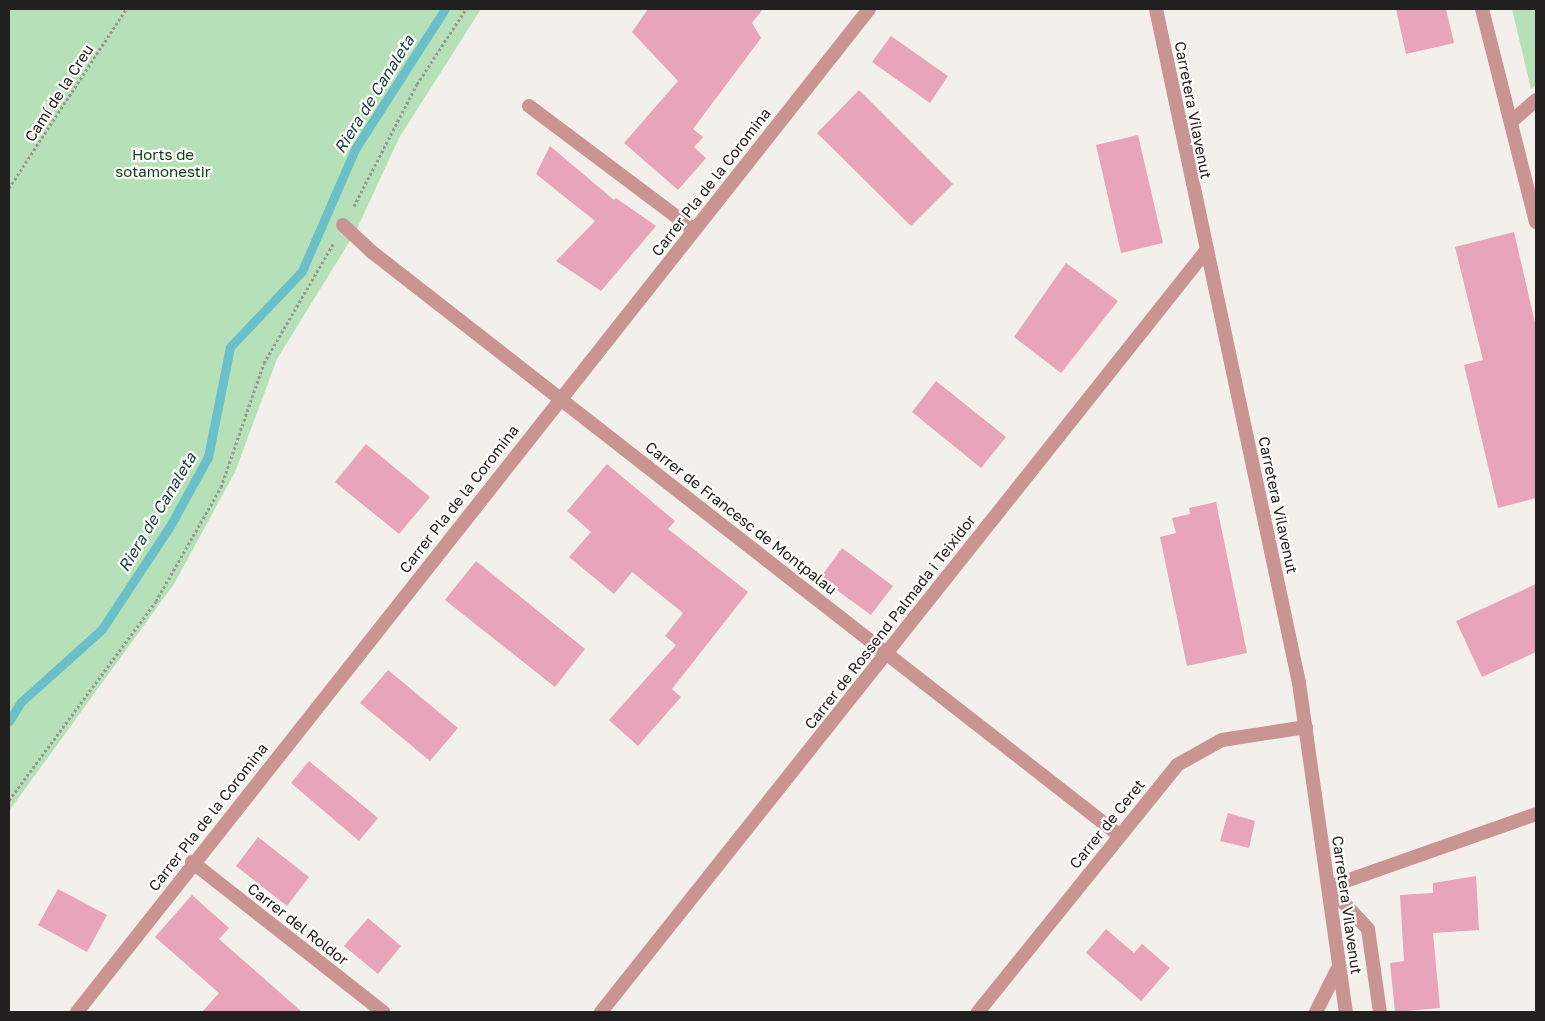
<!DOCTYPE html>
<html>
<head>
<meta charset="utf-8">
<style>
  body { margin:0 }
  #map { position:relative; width:1545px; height:1021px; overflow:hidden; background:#f3f0eb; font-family:"Golos Text",sans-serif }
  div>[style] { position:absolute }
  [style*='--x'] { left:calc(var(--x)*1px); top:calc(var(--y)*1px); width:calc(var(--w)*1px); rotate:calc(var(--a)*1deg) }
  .green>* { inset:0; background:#b6e1b8 }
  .stream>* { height:9px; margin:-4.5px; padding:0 4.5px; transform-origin:4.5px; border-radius:4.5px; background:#6ac0c8 }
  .building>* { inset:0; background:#e7a4bb }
  .path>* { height:3px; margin-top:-1.5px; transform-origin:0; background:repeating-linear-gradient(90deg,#989692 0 2.5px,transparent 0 5px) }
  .minor>* { height:14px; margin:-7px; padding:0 7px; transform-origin:7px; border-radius:7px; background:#c99492 }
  span { translate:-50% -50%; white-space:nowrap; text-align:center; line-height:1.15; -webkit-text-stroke:4.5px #fffdfa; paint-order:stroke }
  .street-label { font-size:15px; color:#21201e }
  .park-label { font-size:15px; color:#094116 }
  .water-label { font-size:16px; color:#1c4549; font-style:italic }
  .frame { position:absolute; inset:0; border:10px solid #21201e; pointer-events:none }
</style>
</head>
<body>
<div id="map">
  <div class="green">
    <div style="clip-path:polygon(9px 9px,481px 9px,399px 138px,356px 231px,277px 359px,235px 472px,174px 584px,9px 811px)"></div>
    <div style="clip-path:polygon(1512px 9px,1536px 9px,1536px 85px,1531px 89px)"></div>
  </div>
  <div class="stream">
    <div style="--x:9;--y:721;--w:22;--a:-58"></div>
    <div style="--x:21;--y:702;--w:109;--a:-42"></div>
    <div style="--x:102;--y:629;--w:123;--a:-56.6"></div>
    <div style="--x:170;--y:526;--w:79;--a:-61.2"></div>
    <div style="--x:208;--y:457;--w:112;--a:-78.7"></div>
    <div style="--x:230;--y:347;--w:105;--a:-46.5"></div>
    <div style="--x:302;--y:271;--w:133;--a:-66.5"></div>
    <div style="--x:355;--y:149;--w:166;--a:-57.3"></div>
  </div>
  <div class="building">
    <div style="clip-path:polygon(648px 9px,763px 9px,752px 23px,761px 38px,693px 129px,703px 137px,694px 147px,706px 158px,678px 190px,624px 143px,678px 81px,632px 32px)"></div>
    <div style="clip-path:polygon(1396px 9px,1446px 9px,1454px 43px,1406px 54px)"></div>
    <div style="clip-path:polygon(891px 36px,948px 76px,930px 103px,872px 62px)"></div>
    <div style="clip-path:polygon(859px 90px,953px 184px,911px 226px,817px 133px)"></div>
    <div style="clip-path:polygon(1138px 135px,1163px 243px,1121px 253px,1096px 145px)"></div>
    <div style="clip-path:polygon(550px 146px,614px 200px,616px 198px,656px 226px,601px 291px,556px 261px,595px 221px,536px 174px)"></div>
    <div style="clip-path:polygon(1514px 232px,1536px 327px,1536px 498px,1498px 508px,1464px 365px,1483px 360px,1455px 247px)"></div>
    <div style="clip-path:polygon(1066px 263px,1118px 301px,1061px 373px,1014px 337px)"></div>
    <div style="clip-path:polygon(936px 381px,1006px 437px,981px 468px,912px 412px)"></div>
    <div style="clip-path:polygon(366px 444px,430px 497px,399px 534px,335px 482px)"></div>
    <div style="clip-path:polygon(607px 464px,675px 521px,668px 529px,748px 592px,672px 689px,681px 697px,638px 746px,609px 720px,676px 645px,665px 636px,683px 613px,632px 572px,614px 594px,569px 557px,591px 532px,567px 511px)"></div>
    <div style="clip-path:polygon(1216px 502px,1247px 653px,1187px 666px,1160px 537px,1176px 533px,1172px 518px,1190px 514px,1189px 508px)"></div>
    <div style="clip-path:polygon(842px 548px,893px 586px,871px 615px,820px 578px)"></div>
    <div style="clip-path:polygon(476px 561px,585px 649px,555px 687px,445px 600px)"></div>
    <div style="clip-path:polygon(1536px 584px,1536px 652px,1482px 677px,1456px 621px)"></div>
    <div style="clip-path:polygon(388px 670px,458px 728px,430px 761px,360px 703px)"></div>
    <div style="clip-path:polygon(309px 761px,378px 818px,359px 841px,291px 783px)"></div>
    <div style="clip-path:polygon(1228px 813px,1255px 821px,1249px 848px,1220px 841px)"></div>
    <div style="clip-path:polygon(258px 837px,309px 877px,287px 906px,236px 866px)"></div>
    <div style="clip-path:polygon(1476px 876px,1479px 930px,1433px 933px,1440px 1008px,1395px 1012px,1390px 963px,1404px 961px,1400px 895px,1433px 893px,1433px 883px)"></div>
    <div style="clip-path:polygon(58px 889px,107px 915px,87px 952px,38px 925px)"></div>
    <div style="clip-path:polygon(192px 895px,229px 928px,219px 939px,302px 1012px,202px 1012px,219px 993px,155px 937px)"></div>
    <div style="clip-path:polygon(368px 918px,401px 946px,378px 974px,344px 946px)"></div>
    <div style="clip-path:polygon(1106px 929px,1134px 953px,1142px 944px,1170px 968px,1141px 1001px,1086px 953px)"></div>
  </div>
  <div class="path">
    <div style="--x:9;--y:188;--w:214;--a:-56.8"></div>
    <div style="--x:354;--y:206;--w:137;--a:-62.7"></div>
    <div style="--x:417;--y:84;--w:90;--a:-56.8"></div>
    <div style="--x:9;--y:800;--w:247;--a:-53.5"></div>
    <div style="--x:156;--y:601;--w:131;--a:-60.3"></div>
    <div style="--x:221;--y:487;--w:131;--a:-70.9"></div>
    <div style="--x:264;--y:363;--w:138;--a:-59.9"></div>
  </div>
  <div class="minor">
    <div style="--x:1156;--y:9;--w:689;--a:78.02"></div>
    <div style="--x:1299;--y:683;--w:332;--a:81.9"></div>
    <div style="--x:1482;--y:9;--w:220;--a:75.8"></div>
    <div style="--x:529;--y:106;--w:206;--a:36.9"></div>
    <div style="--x:1512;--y:121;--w:32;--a:-41"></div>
    <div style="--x:343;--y:225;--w:40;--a:43"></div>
    <div style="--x:372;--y:252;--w:948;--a:37.97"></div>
    <div style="--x:192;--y:862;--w:243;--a:38.1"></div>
    <div style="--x:1329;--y:887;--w:219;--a:-19.4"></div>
    <div style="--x:1329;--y:887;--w:57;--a:47.1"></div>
    <div style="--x:1368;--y:929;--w:84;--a:81.8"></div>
    <div style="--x:77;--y:1012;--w:1278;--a:-51.7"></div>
    <div style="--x:601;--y:1012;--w:971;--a:-51.52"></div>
    <div style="--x:978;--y:1012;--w:317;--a:-51.1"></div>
    <div style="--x:1177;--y:765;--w:51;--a:-29.1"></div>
    <div style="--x:1222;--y:740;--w:85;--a:-8.8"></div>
    <div style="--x:1316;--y:1012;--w:47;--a:-63.4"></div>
  </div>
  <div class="street-label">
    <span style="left:59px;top:93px;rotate:-57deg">Camí de la Creu</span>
    <span style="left:1193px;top:110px;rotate:79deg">Carretera Vilavenut</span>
    <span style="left:711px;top:182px;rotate:-52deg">Carrer Pla de la Coromina</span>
    <span style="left:459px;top:499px;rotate:-52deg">Carrer Pla de la Coromina</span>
    <span style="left:1278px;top:505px;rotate:78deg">Carretera Vilavenut</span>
    <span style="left:741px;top:518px;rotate:38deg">Carrer de Francesc de Montpalau</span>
    <span style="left:890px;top:622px;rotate:-52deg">Carrer de Rossend Palmada i Teixidor</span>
    <span style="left:208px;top:817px;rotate:-52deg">Carrer Pla de la Coromina</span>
    <span style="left:1107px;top:824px;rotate:-51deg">Carrer de Ceret</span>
    <span style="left:1347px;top:905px;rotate:82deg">Carretera Vilavenut</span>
    <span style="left:298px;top:924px;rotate:38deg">Carrer del Roldor</span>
  </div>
  <div class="park-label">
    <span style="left:163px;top:163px">Horts de<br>sotamonestir</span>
  </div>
  <div class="water-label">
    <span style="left:374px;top:94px;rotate:-58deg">Riera de Canaleta</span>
    <span style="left:157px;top:512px;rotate:-59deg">Riera de Canaleta</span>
  </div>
  <div class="frame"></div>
</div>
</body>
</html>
